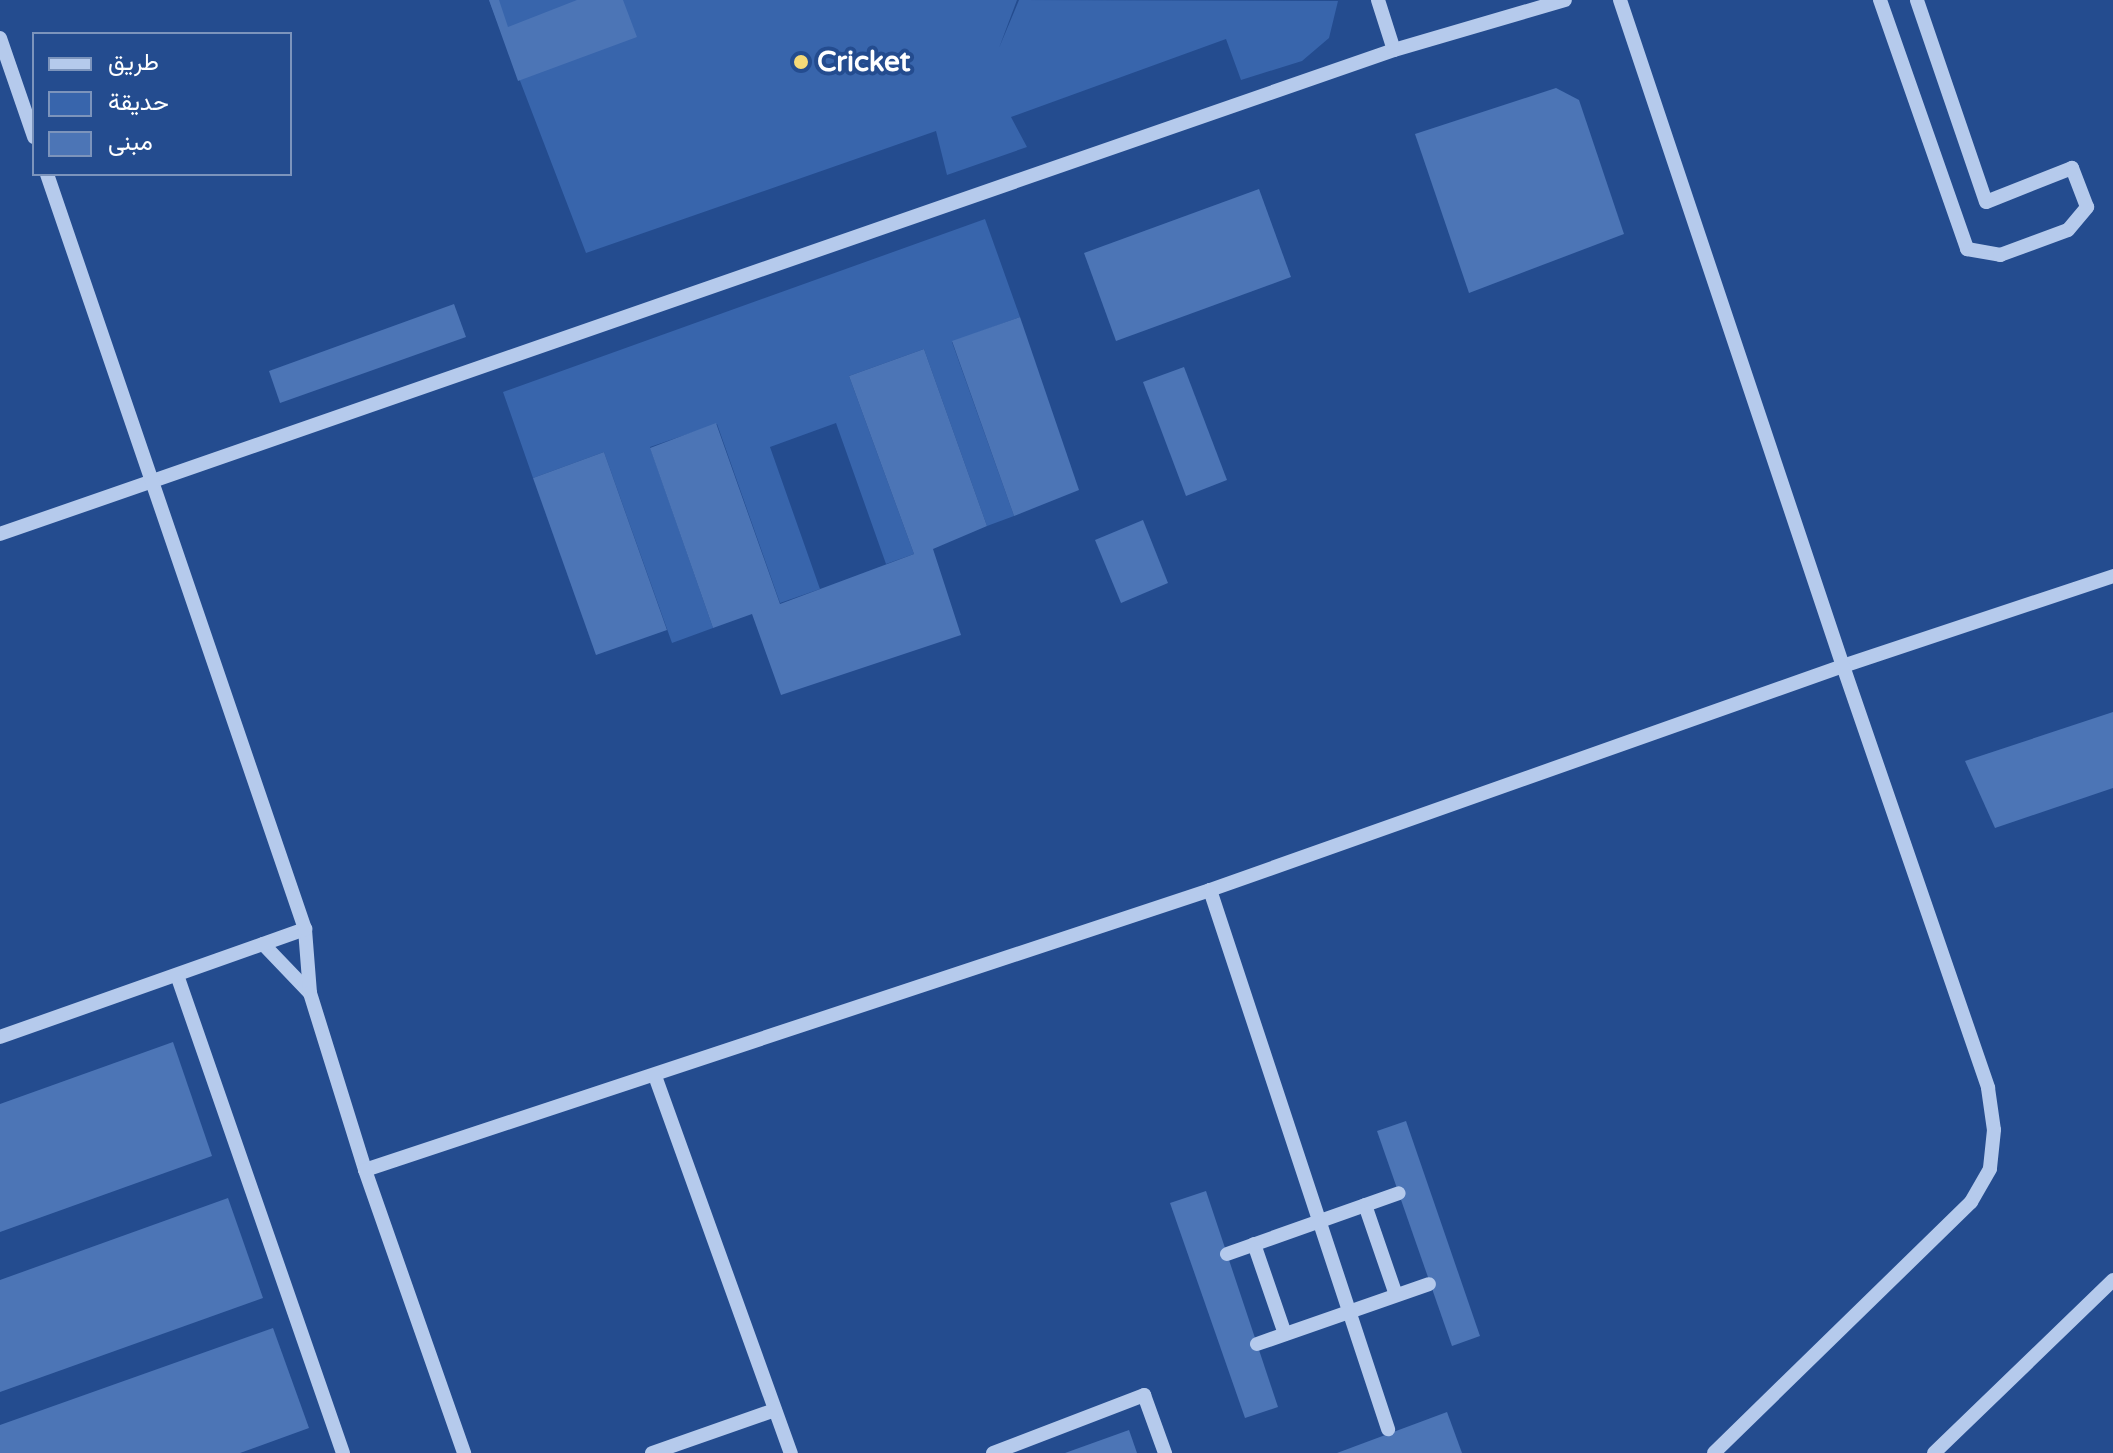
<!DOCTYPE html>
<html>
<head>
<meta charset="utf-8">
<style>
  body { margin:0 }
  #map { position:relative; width:2113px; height:1453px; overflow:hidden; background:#244c8f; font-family:"Varela Round",Vazirmatn,sans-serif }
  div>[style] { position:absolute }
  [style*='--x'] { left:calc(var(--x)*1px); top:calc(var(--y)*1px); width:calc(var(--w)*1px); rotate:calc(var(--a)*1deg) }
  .green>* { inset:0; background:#3865ac }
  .building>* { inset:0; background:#4c75b6 }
  .minor>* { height:14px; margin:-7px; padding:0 7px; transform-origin:7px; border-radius:7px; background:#b5caec }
  .dots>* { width:22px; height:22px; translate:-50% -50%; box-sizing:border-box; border:4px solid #244c8f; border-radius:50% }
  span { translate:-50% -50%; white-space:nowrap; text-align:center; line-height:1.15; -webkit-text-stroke:8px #244c8f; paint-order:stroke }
  .poi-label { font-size:28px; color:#fff; font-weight:700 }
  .left { translate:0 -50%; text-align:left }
  .legend { position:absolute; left:32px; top:32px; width:260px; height:144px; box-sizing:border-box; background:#244c8f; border:2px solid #7c94bc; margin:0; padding:10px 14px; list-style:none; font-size:24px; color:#fff }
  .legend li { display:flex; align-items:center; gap:16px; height:40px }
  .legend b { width:40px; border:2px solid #7c94bc }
</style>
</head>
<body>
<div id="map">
  <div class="green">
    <div style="clip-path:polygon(489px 0,1017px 0,999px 48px,1019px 0,1338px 1px,1329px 38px,1302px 61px,1241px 80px,1226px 39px,1011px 117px,1027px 147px,947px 175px,936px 131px,586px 253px)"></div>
    <div style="clip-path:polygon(985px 219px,1020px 317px,952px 342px,1014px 516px,987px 526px,924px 349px,849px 376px,914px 554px,886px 564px,836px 423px,770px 447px,820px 589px,780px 603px,717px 424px,650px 447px,713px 628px,672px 643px,604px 452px,533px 478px,503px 392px)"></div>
  </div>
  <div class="building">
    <div style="clip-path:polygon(489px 0,499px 0,508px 27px,577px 0,623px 0,637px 37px,518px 81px)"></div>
    <div style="clip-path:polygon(1556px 88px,1579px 100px,1624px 234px,1469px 293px,1415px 134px)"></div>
    <div style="clip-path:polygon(1259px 189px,1291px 277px,1116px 341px,1084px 253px)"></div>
    <div style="clip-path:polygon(454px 304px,466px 337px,280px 403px,269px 371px)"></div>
    <div style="clip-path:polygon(1020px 317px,1079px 490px,1014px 516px,952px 341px)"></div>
    <div style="clip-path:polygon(924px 349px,987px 526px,933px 549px,961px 635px,781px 695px,752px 614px,713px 628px,650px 448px,716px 423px,780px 604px,914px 554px,849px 376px)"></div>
    <div style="clip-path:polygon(1184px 367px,1227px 480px,1186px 496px,1143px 382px)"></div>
    <div style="clip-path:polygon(604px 452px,667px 630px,596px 655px,533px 478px)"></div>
    <div style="clip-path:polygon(1143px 520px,1168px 583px,1121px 603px,1095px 540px)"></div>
    <div style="clip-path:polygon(2113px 712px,2113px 788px,1995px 828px,1965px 761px)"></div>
    <div style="clip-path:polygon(173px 1042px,212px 1156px,0 1232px,0 1104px)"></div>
    <div style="clip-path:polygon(1406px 1121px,1480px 1336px,1452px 1346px,1377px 1131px)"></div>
    <div style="clip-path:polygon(1206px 1191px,1278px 1407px,1245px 1418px,1170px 1203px)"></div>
    <div style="clip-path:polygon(228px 1198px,263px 1298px,0 1392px,0 1280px)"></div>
    <div style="clip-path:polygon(273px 1328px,309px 1428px,240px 1453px,0 1453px,0 1425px)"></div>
    <div style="clip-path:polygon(1447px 1412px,1462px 1453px,1337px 1453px)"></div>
    <div style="clip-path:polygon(1129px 1430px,1137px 1453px,1065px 1453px)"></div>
  </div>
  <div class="minor">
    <div style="--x:1378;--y:0;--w:52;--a:72.3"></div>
    <div style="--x:1620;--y:0;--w:702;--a:71.49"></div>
    <div style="--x:1843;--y:666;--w:285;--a:-18.4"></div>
    <div style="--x:1880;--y:0;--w:264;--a:70.7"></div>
    <div style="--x:1967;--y:249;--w:34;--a:10"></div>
    <div style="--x:2000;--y:255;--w:72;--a:-20.2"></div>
    <div style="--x:2068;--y:230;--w:30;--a:-50"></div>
    <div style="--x:2087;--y:207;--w:42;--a:-111"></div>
    <div style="--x:2072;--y:168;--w:92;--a:158.4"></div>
    <div style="--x:1986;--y:202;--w:213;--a:-108.9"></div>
    <div style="--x:0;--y:38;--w:105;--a:71"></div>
    <div style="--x:0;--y:534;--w:1476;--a:-19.15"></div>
    <div style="--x:1394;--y:50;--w:178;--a:-16.3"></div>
    <div style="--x:1210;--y:890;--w:568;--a:71.72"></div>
    <div style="--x:263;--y:944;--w:68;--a:46.2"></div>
    <div style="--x:310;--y:993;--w:64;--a:-94.5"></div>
    <div style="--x:177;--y:975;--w:506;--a:70.85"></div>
    <div style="--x:310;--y:993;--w:185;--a:72.7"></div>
    <div style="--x:365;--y:1170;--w:890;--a:-18.33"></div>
    <div style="--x:1210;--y:890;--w:671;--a:-19.49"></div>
    <div style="--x:1843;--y:666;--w:446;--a:71"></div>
    <div style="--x:1988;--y:1088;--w:42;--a:81.9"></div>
    <div style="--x:1994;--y:1130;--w:39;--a:96"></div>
    <div style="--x:1990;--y:1169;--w:38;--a:120"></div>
    <div style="--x:1971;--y:1202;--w:359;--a:135.7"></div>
    <div style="--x:0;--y:1037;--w:324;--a:-19.5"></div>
    <div style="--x:305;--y:929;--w:798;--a:-108.87"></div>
    <div style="--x:655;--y:1076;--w:401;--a:70.2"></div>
    <div style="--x:365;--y:1170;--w:300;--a:70.7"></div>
    <div style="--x:1365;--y:1205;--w:95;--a:71"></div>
    <div style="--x:1254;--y:1244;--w:95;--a:71"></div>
    <div style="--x:1227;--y:1254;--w:182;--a:-19.5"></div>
    <div style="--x:1257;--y:1344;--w:182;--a:-19.2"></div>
    <div style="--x:652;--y:1453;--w:130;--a:-19.3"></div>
    <div style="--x:993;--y:1453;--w:162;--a:-21"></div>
    <div style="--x:1144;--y:1395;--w:62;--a:70.1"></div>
    <div style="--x:1934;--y:1453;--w:249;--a:-44"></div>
  </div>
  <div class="dots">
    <div style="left:801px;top:62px;background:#f6da78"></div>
  </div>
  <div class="poi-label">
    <span class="left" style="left:817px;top:62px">Cricket</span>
  </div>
  <ul class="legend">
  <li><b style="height:10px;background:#b5caec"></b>طريق</li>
  <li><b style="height:22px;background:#3865ac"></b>حديقة</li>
  <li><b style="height:22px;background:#4c75b6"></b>مبنى</li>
  </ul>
</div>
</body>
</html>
